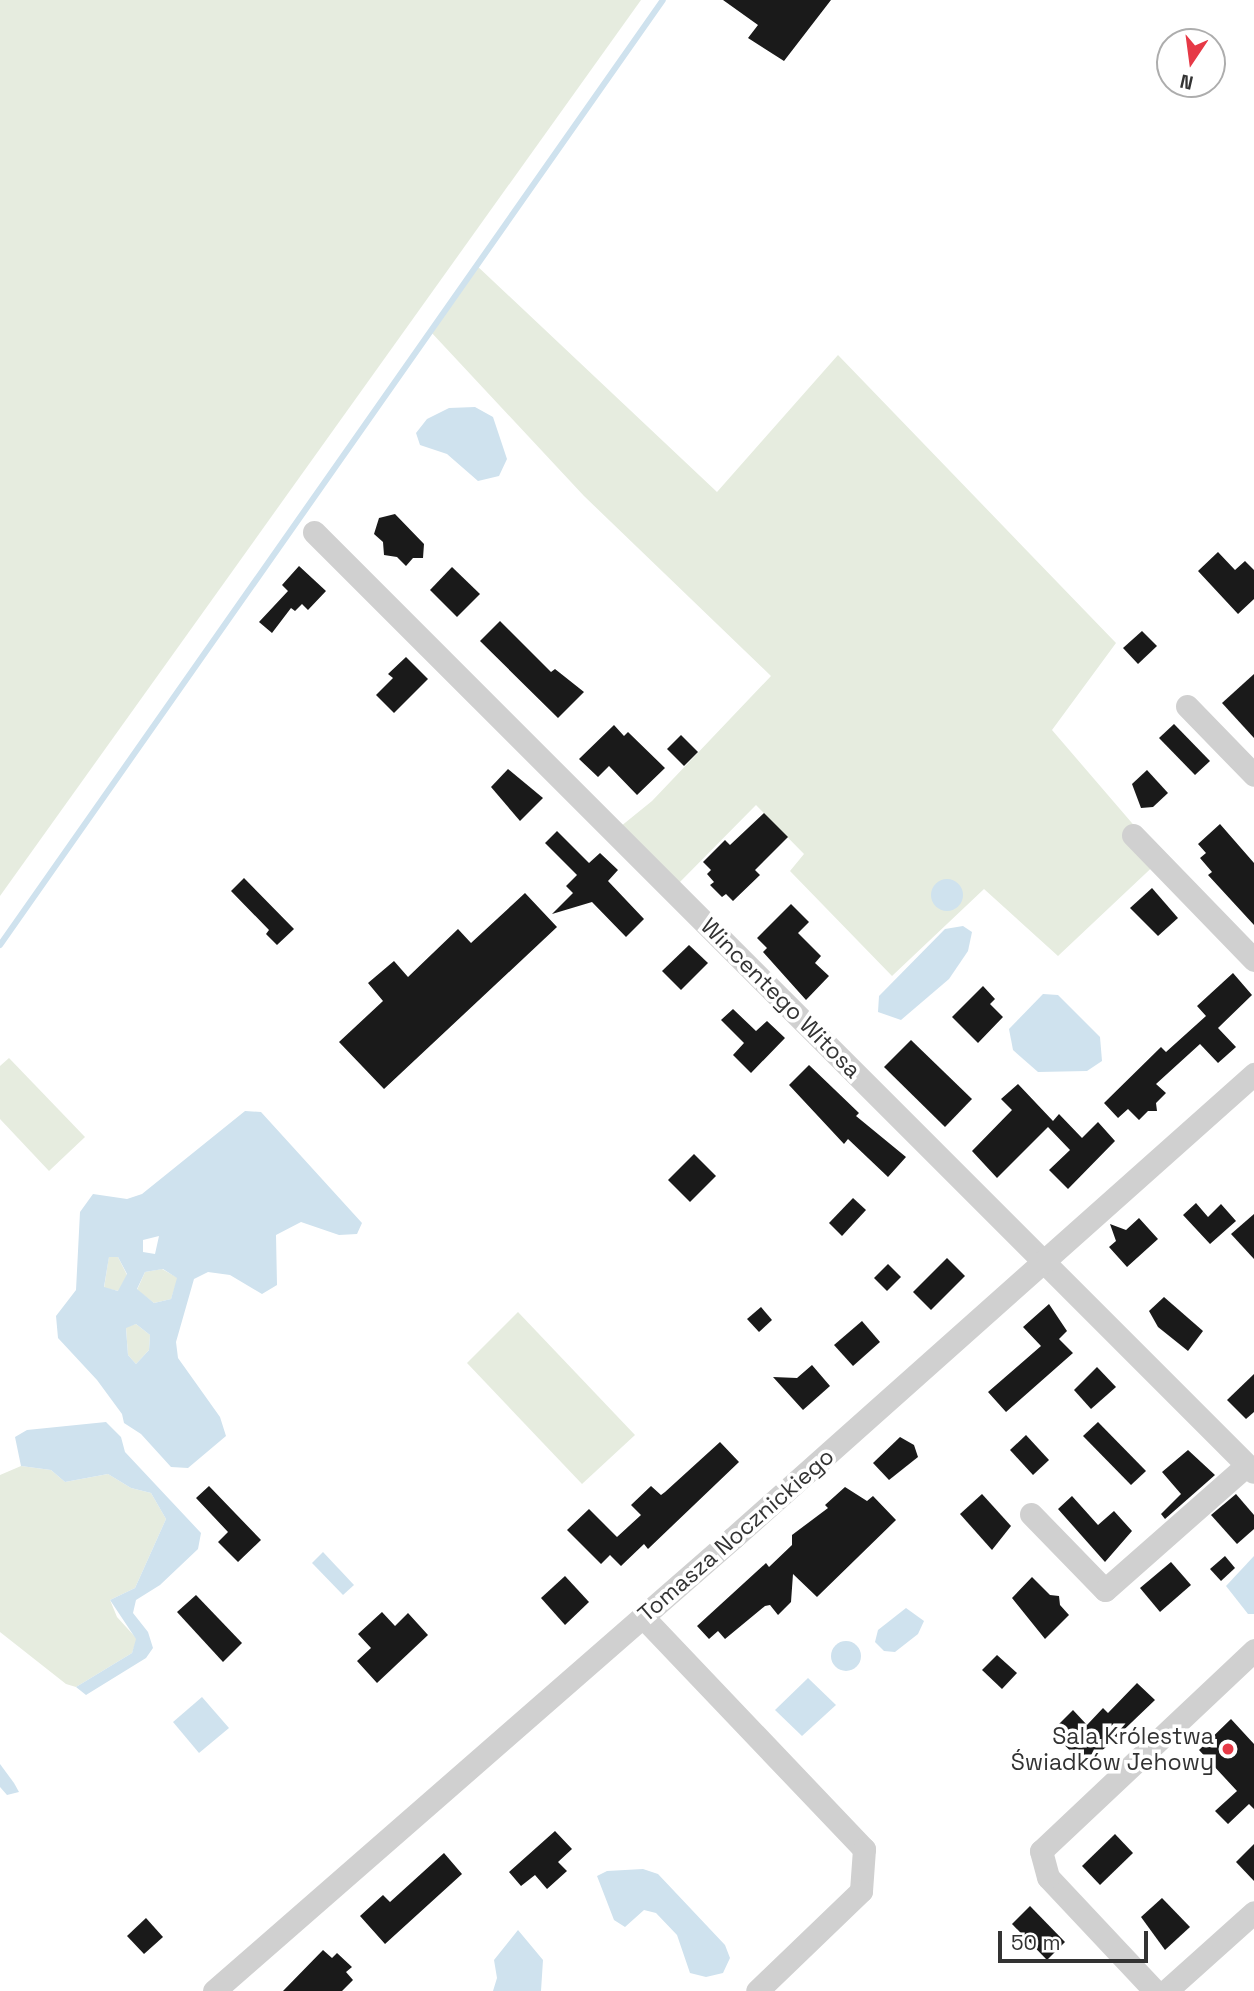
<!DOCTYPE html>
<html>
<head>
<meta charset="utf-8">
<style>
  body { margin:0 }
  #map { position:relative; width:1254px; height:1991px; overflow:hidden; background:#fff; font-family:"Space Grotesk",sans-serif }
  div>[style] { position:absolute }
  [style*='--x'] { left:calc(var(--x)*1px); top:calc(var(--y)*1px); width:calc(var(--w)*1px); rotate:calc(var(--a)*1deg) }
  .green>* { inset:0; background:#e6ecdf }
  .water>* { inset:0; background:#cfe2ee }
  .round { border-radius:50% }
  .stream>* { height:6px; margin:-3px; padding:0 3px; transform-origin:3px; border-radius:3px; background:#cfe2ee }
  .building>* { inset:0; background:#1a1a1a }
  .minor>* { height:23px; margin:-11.5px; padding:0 11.5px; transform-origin:11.5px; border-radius:11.5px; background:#d0d0d0 }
  .dots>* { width:19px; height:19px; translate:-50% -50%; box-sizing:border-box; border:4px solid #fff; border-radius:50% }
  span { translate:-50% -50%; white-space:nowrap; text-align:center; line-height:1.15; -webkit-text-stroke:7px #fff; paint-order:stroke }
  .street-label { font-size:23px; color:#333 }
  .poi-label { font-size:23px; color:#333 }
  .right { translate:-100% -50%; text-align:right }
  .north { position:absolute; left:1156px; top:28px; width:70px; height:70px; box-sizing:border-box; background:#fff; border:2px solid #adadad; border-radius:50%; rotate:193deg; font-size:19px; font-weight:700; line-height:28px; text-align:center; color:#333 }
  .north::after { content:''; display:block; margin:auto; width:24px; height:32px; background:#e63946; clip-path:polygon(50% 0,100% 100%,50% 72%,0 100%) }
  .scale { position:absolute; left:998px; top:1931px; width:150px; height:32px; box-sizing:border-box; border:4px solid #333; border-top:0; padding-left:9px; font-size:21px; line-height:24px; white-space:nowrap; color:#333; -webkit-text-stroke:5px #fff; paint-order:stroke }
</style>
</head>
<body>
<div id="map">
  <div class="green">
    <div style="clip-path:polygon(0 0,641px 0,0 896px)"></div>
    <div style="clip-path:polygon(475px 264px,717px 492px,838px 355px,1116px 643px,1052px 730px,1162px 858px,1058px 956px,984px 889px,892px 976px,790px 871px,804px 854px,756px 805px,676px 886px,615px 831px,652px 801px,771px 676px,584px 496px,430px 331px)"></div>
    <div style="clip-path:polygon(9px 1058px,85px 1137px,49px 1171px,0 1119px,0 1066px)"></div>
    <div style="clip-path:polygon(109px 1256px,118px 1257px,127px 1275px,119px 1291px,104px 1288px)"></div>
    <div style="clip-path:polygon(162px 1269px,178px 1278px,171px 1299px,154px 1303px,137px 1290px,145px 1272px)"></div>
    <div style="clip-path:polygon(518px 1312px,635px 1435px,582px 1484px,467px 1363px)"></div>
    <div style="clip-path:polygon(136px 1324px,150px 1335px,149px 1350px,136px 1364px,128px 1355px,126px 1327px)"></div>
    <div style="clip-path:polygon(21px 1466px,51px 1470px,65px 1482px,108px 1474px,131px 1488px,151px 1493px,166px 1519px,135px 1588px,110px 1600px,117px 1617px,137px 1639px,132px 1653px,76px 1687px,66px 1684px,0 1632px,0 1475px)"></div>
  </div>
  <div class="water">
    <div style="clip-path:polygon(475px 407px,493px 417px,507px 459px,499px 476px,478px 481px,447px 454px,420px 445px,416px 433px,427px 419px,449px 408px)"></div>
    <div class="round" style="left:931px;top:879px;width:32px;height:32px"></div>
    <div style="clip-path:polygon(963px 926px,972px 932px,968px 951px,949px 979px,901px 1020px,878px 1012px,879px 996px,945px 929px)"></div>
    <div style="clip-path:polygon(1043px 994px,1058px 995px,1100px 1037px,1102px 1061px,1087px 1071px,1038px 1072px,1013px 1050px,1009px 1029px)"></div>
    <div style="clip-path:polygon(evenodd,245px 1111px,261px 1112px,362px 1223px,357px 1234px,339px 1235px,301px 1222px,276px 1235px,277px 1285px,262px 1294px,230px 1275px,208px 1272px,194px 1279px,176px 1342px,178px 1358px,220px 1417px,226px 1436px,188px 1468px,171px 1467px,141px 1434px,124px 1423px,122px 1414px,97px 1380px,58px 1338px,56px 1316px,76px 1290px,80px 1212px,93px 1194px,127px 1199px,142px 1194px,245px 1111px,159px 1236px,155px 1254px,143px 1252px,143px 1240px,159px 1236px,245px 1111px,109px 1257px,118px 1257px,127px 1274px,118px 1291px,104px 1287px,109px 1257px,245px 1111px,163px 1269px,177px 1278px,171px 1299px,154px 1303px,137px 1289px,145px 1272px,163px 1269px,245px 1111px,136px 1324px,150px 1335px,149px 1350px,136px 1364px,128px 1355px,126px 1328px,136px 1324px)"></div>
    <div style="clip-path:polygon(106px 1422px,121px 1437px,125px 1452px,201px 1533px,198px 1549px,160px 1585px,136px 1600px,133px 1613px,148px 1632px,153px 1648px,146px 1658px,86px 1695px,76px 1687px,132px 1653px,136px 1639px,110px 1600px,135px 1588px,166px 1519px,151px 1493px,131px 1488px,108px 1474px,65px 1482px,51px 1470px,21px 1466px,15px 1437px,27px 1430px)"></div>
    <div style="clip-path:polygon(323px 1552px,354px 1585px,343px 1595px,312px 1563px)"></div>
    <div style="clip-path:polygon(1254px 1556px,1254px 1614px,1248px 1614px,1226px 1586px)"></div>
    <div style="clip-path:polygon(906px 1608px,924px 1621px,918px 1634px,895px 1652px,884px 1651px,875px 1642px,878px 1630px)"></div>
    <div class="round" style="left:831px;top:1641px;width:30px;height:30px"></div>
    <div style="clip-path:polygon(808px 1678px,836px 1705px,802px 1736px,775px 1710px)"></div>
    <div style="clip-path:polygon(202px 1697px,229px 1728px,199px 1753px,173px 1722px)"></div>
    <div style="clip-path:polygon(0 1764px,14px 1783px,19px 1792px,7px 1795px,0 1787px)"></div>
    <div style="clip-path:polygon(643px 1869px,658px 1874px,725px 1945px,730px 1958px,723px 1973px,706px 1977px,690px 1973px,677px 1935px,656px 1913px,644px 1910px,625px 1927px,614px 1920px,597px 1876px,607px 1871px)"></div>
    <div style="clip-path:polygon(518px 1930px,543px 1960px,541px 1991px,493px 1991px,497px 1978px,494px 1960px)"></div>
  </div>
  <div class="stream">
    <div style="--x:0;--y:945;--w:1154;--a:-54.95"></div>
  </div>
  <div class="building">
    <div style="clip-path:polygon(723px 0,831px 0,784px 61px,748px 38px,758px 25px)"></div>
    <div style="clip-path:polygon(395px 514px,424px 544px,423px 558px,413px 558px,406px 566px,397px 557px,384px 555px,383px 542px,374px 534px,379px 518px)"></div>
    <div style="clip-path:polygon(1218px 552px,1235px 570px,1245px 561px,1254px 570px,1254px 599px,1238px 614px,1198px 571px)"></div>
    <div style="clip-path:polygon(299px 566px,326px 591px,308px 610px,302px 604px,295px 611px,291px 608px,272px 633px,259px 622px,288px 591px,282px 585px)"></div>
    <div style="clip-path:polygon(452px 567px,480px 594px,457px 617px,430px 590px)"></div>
    <div style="clip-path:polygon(500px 621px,551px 672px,555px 669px,584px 692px,558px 718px,480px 641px)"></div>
    <div style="clip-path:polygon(1142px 631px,1157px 646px,1138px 664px,1123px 648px)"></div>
    <div style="clip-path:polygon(406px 657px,428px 679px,394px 713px,376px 695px,393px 678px,388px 674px)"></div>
    <div style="clip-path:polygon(1254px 674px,1254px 738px,1222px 703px)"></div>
    <div style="clip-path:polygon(1174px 724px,1210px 761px,1195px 775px,1159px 738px)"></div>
    <div style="clip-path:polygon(614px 725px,624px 736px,628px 732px,665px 768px,637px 795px,609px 766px,598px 777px,579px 759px)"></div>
    <div style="clip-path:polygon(681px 735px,698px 752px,684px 766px,667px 749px)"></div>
    <div style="clip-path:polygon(508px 769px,543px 798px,520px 821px,491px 787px)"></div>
    <div style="clip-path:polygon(1147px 770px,1168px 793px,1153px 807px,1141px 808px,1132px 784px)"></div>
    <div style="clip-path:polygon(764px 813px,788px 837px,755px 870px,760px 875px,733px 901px,726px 894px,722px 897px,710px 885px,714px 882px,707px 874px,711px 870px,703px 862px,725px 840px,730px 845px)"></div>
    <div style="clip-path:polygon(1220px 824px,1254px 863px,1254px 925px,1208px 875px,1212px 872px,1200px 858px,1206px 853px,1198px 844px)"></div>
    <div style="clip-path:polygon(557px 831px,589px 863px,600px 853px,618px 870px,608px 881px,644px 919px,626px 937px,592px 902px,552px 914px,573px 893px,566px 886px,577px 875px,545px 843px)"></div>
    <div style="clip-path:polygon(244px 878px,294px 929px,277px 945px,266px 934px,269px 930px,231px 891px)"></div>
    <div style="clip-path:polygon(1152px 888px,1178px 918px,1158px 936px,1130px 908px)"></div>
    <div style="clip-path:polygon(525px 893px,557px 927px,384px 1089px,339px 1042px,383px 1001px,368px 983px,394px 961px,408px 977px,458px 929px,471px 943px)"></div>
    <div style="clip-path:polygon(791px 904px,809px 922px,798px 933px,821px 956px,815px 963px,829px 976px,806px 1000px,763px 952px,767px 948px,757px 938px)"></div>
    <div style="clip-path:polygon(689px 945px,708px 963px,681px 990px,662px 971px)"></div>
    <div style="clip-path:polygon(1233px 973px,1252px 995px,1218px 1028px,1236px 1047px,1218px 1063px,1200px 1044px,1156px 1084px,1166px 1093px,1156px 1103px,1157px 1111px,1148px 1111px,1139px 1120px,1128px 1109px,1118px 1118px,1104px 1103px,1161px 1047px,1166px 1052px,1206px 1016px,1197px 1006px)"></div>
    <div style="clip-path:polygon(983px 986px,995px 999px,990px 1004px,1003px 1017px,978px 1043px,952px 1017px)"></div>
    <div style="clip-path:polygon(733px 1009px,756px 1031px,767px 1021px,785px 1038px,751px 1073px,733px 1055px,744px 1043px,721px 1020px)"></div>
    <div style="clip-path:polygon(911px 1040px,972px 1099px,945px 1127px,884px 1067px)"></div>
    <div style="clip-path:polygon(809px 1065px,859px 1113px,856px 1116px,906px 1157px,888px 1177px,848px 1139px,844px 1144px,789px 1085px)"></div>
    <div style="clip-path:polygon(1018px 1084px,1053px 1121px,1059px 1114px,1082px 1138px,1098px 1122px,1115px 1141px,1068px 1189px,1049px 1170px,1070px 1150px,1048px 1127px,997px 1178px,972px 1151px,1012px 1110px,1001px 1099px)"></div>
    <div style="clip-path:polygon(694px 1154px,716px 1176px,690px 1202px,668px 1180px)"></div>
    <div style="clip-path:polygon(853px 1198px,866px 1210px,842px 1236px,829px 1223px)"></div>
    <div style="clip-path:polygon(1196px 1203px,1208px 1217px,1221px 1204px,1236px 1221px,1210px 1244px,1183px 1215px)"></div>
    <div style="clip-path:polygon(1254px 1214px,1254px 1259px,1231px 1234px)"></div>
    <div style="clip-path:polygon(1139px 1218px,1158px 1239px,1127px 1267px,1109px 1247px,1116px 1241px,1110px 1224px,1126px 1230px)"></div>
    <div style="clip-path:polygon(947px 1258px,965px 1276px,931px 1310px,913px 1292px)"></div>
    <div style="clip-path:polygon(888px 1264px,901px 1277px,887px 1291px,874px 1278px)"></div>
    <div style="clip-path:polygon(1164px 1297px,1203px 1331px,1188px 1351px,1158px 1327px,1149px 1311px)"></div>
    <div style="clip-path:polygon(1049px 1304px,1067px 1331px,1059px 1339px,1073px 1353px,1006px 1412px,988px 1392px,1041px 1346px,1023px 1327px)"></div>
    <div style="clip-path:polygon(761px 1307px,772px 1320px,759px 1332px,747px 1319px)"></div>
    <div style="clip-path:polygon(862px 1321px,880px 1342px,853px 1366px,834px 1345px)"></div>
    <div style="clip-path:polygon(812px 1365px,830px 1386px,803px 1410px,773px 1377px,797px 1378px)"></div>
    <div style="clip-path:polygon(1097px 1367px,1116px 1387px,1091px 1409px,1074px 1390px)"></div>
    <div style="clip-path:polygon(1254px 1374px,1254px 1412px,1246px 1419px,1227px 1400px)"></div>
    <div style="clip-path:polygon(1098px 1422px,1146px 1471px,1131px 1485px,1083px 1436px)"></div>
    <div style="clip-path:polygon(1026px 1435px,1049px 1460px,1033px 1475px,1010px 1450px)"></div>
    <div style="clip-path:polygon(900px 1437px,914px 1445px,918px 1457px,889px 1480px,873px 1463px)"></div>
    <div style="clip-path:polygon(720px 1442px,739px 1462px,648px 1549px,644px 1544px,621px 1566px,610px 1555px,601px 1564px,567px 1530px,589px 1509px,617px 1537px,641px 1515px,631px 1505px,651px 1486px,661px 1495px,665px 1492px)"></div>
    <div style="clip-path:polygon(1188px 1450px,1215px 1475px,1165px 1519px,1161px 1514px,1181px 1494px,1162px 1472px)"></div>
    <div style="clip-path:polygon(209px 1486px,261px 1540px,238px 1562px,218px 1542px,228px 1532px,196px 1498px)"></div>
    <div style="clip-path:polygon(845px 1487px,867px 1501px,873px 1496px,896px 1520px,817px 1597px,793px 1574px,791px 1602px,778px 1615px,770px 1605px,765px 1606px,725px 1639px,718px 1631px,709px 1639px,697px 1626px,766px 1563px,769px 1567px,792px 1545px,792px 1535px,828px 1508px,825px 1505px)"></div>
    <div style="clip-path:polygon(982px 1494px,1011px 1526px,992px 1550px,960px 1514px)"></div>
    <div style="clip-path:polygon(1236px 1494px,1254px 1515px,1254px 1529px,1237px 1544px,1211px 1515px)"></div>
    <div style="clip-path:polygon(1072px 1496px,1098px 1525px,1114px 1511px,1132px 1531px,1105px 1562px,1058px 1509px)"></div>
    <div style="clip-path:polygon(1225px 1556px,1235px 1568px,1221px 1581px,1210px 1569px)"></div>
    <div style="clip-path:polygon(1171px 1562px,1191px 1585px,1160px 1612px,1140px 1588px)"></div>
    <div style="clip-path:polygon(565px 1576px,589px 1602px,565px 1625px,541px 1598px)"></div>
    <div style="clip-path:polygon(1032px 1577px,1050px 1595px,1059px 1596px,1060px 1605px,1069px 1615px,1045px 1639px,1012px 1598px)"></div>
    <div style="clip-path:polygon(196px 1595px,242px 1643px,223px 1662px,177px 1612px)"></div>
    <div style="clip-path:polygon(382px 1612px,395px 1626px,408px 1613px,428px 1635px,377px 1683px,357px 1661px,371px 1648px,358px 1634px)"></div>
    <div style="clip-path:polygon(997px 1655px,1017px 1673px,1002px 1689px,982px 1670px)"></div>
    <div style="clip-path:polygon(1137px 1683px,1155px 1700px,1086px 1766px,1051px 1732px,1073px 1710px,1087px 1725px,1103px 1708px,1108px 1713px)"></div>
    <div style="clip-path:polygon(1231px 1719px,1254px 1744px,1254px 1809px,1249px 1804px,1228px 1824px,1215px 1811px,1237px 1791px,1199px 1750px)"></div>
    <div style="clip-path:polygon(555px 1831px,572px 1849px,558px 1862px,567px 1871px,547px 1889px,535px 1875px,521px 1886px,509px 1872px)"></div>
    <div style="clip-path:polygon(1115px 1834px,1133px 1853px,1100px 1885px,1082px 1866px)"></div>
    <div style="clip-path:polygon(1254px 1844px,1254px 1881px,1236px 1862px)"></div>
    <div style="clip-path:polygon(444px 1853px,462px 1874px,385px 1944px,360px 1916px,383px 1895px,390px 1902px)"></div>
    <div style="clip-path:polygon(1162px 1898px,1190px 1927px,1165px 1950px,1141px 1917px)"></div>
    <div style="clip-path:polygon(1030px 1906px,1065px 1942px,1047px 1960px,1012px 1924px)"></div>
    <div style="clip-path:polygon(146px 1918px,163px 1937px,144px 1954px,127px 1936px)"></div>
    <div style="clip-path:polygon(323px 1950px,332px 1958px,337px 1953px,352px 1967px,346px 1972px,353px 1980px,342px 1991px,283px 1991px)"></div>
  </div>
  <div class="minor">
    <div style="--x:314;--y:532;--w:1329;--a:45"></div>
    <div style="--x:1187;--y:706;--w:96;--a:45.8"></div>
    <div style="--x:1133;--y:835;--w:174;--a:45.9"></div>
    <div style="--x:1031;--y:1514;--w:106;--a:45.8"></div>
    <div style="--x:1105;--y:1590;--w:189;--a:-41.4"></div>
    <div style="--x:642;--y:1616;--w:322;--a:46.4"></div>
    <div style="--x:864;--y:1849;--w:42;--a:94.1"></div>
    <div style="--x:861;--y:1891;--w:144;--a:136.1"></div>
    <div style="--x:214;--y:1991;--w:689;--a:-41.12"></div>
    <div style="--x:733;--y:1538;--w:698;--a:-41.69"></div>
    <div style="--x:1155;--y:1991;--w:156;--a:-133.2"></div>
    <div style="--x:1048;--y:1877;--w:27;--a:-105"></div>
    <div style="--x:1041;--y:1851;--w:293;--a:-43.3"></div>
    <div style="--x:1166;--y:1991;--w:118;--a:-41.9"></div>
  </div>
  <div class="dots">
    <div style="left:1228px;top:1749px;background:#e63946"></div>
  </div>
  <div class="street-label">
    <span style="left:781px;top:998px;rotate:45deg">Wincentego Witosa</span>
    <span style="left:736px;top:1535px;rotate:-41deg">Tomasza Nocznickiego</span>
  </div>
  <div class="poi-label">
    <span class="right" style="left:1214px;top:1749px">Sala Królestwa<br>Świadków Jehowy</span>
  </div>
  <div class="north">N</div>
  <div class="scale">50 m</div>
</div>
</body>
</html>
